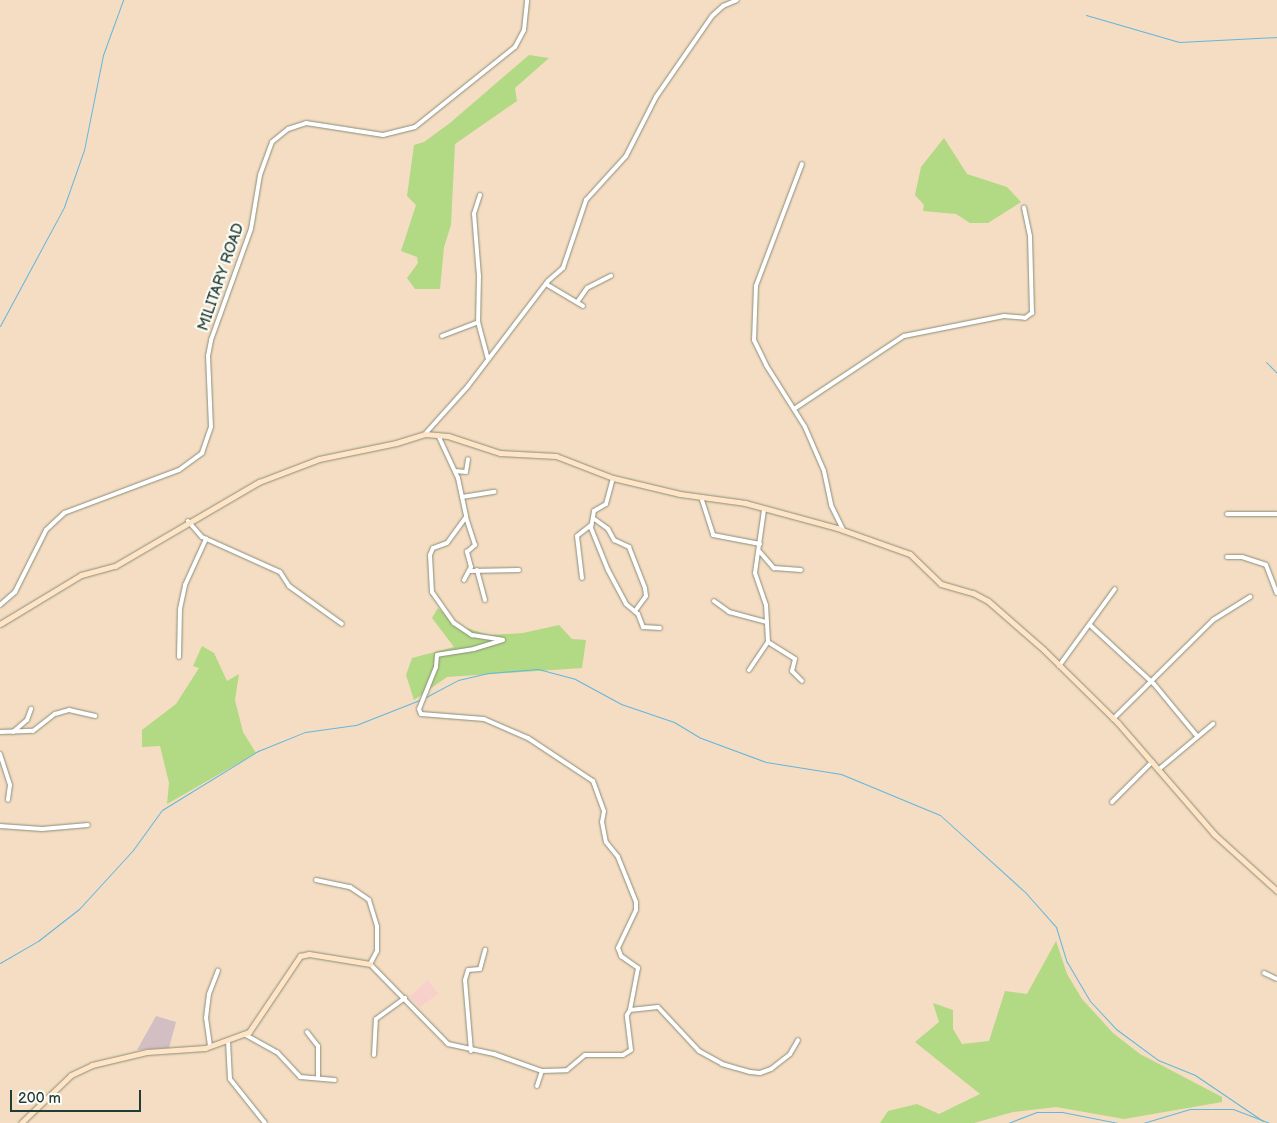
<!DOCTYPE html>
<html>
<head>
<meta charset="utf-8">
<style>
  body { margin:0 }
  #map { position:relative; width:1277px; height:1123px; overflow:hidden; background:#f4ddc2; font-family:"Balsamiq Sans",sans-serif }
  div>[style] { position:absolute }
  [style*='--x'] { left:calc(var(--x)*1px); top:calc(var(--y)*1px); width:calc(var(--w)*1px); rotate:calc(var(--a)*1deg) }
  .built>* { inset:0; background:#f7d0cc }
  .industrial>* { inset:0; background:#d2bec3 }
  .green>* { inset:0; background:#b2d983 }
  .stream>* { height:1px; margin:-0.5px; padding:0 0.5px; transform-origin:0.5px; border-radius:0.5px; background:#63b6df }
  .roads { filter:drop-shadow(0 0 1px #8a8d7b) drop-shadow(0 0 1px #8a8d7b) }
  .street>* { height:4px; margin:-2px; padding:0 2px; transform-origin:2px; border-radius:2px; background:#fff }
  .secondary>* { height:5px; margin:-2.5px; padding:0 2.5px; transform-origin:2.5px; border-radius:2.5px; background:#ffe4c6 }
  span { translate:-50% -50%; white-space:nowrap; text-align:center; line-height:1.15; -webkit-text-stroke:4.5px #fdfcf7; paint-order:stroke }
  .street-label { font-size:15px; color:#1f3d34 }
  .scale { position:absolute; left:10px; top:1090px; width:131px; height:22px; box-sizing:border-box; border:2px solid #1f3d34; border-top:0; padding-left:6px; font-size:15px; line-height:18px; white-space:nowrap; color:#1f3d34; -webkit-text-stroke:4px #fdfcf7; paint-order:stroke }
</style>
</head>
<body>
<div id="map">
  <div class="built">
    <div style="clip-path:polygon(428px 980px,438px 994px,420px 1007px,409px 997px)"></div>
  </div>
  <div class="industrial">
    <div style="clip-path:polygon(156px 1016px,176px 1022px,169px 1048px,137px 1050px)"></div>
  </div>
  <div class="green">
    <div style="clip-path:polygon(529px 55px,549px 58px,515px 88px,517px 101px,455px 144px,451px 225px,444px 247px,440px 289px,415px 289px,407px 278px,418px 263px,417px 257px,401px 251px,416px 205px,407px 196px,414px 145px,424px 142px,450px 123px)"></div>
    <div style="clip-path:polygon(944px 138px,967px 174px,1007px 187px,1021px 202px,988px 223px,970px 223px,956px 214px,923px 211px,924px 205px,915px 195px,921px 167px)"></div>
    <div style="clip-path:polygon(438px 608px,460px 626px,489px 635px,523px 633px,559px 625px,572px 639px,586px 640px,582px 668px,447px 677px,414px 700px,406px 675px,412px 658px,454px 647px,432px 618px)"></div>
    <div style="clip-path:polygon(202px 646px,214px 653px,227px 681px,239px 674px,235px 700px,243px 732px,256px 753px,167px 804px,169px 783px,160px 746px,142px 747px,142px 730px,176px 704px,199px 668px,193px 666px)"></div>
    <div style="clip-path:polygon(1056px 941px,1067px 974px,1082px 999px,1113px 1033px,1140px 1054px,1222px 1097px,1222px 1102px,1124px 1119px,1056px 1107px,1013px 1112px,974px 1123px,880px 1123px,888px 1111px,917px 1104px,939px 1114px,980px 1094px,915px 1042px,939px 1022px,933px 1003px,953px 1010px,953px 1029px,962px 1044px,989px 1041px,1005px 991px,1027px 994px)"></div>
  </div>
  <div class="stream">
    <div style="--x:1086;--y:15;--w:97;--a:16.2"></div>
    <div style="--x:1179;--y:42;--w:98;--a:-2.9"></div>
    <div style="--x:0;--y:326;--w:135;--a:-61.7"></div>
    <div style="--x:64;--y:207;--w:60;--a:-70.7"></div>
    <div style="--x:84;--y:150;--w:97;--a:-78.7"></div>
    <div style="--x:103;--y:55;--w:59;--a:-70"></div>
    <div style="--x:1266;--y:362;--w:16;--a:45"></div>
    <div style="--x:426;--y:697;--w:36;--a:-28"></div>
    <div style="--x:458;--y:680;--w:32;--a:-13"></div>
    <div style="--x:489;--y:673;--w:49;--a:-4.7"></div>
    <div style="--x:538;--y:669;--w:38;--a:15"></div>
    <div style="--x:575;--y:679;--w:52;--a:28.5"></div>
    <div style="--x:621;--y:704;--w:56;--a:18.8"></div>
    <div style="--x:674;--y:722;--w:31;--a:31"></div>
    <div style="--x:701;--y:738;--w:69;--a:20.3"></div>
    <div style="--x:766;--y:762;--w:76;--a:9.1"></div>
    <div style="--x:841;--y:774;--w:107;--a:22.5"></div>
    <div style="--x:940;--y:815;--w:115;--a:42.2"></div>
    <div style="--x:1025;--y:892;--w:47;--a:48.5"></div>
    <div style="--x:1056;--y:927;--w:37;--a:73"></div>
    <div style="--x:1067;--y:962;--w:45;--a:59.5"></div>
    <div style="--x:1090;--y:1001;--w:38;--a:47"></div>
    <div style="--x:1116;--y:1029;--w:52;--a:36.4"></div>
    <div style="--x:1158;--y:1060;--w:40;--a:22"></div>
    <div style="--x:1195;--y:1075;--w:82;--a:34.1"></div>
    <div style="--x:0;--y:963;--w:44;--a:-30.1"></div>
    <div style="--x:38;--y:941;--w:52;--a:-38"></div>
    <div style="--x:79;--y:909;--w:80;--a:-47.5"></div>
    <div style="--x:133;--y:850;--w:49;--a:-54.1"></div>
    <div style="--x:162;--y:810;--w:113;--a:-31.6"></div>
    <div style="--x:258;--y:751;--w:51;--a:-22"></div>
    <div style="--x:305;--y:732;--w:51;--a:-7.8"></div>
    <div style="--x:356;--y:725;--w:71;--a:-21.5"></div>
    <div style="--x:1008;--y:1123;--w:30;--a:-21"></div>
    <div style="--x:1036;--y:1112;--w:26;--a:0"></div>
    <div style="--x:1062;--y:1112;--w:57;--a:11.1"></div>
    <div style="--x:1143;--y:1123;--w:49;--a:-16.6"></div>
    <div style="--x:1190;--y:1109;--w:43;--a:0"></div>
    <div style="--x:1233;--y:1109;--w:39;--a:21"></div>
  </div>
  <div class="roads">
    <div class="street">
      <div style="--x:802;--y:164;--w:130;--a:110.7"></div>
      <div style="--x:756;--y:286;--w:54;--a:92.1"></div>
      <div style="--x:754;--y:340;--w:28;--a:64"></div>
      <div style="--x:766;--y:365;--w:73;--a:57.8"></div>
      <div style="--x:805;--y:427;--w:48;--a:66.6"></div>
      <div style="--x:824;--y:471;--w:35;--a:78"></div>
      <div style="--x:831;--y:505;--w:28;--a:64"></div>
      <div style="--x:480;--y:195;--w:20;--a:108"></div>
      <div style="--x:474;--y:214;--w:62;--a:85.4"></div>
      <div style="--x:479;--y:276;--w:46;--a:91.2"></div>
      <div style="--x:478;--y:322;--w:39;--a:75"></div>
      <div style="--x:546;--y:284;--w:43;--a:30.7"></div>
      <div style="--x:578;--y:301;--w:16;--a:-55"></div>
      <div style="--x:587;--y:288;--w:27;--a:-27"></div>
      <div style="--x:442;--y:336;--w:39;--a:-21"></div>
      <div style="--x:794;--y:409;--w:132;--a:-33.6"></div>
      <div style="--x:904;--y:336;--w:102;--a:-11.3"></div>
      <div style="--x:1004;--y:316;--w:21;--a:5"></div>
      <div style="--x:1025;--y:318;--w:9;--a:-36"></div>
      <div style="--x:1032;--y:313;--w:77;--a:-91.5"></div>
      <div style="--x:1030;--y:236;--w:29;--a:-102"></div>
      <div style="--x:425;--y:434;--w:64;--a:-48.1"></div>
      <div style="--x:468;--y:386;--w:132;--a:-52.7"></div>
      <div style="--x:548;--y:281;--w:20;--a:-41"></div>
      <div style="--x:563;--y:268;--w:72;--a:-71.3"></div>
      <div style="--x:586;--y:200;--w:59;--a:-47.7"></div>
      <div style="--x:626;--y:156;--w:66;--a:-63"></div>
      <div style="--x:656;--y:97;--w:98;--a:-55.3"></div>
      <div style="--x:712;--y:16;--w:15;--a:-42"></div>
      <div style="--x:723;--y:6;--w:15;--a:-23"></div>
      <div style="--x:438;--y:435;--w:47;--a:65.1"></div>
      <div style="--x:458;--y:478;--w:40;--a:78"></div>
      <div style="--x:466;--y:517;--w:32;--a:126"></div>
      <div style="--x:447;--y:543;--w:15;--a:160"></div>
      <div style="--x:433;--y:548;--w:8;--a:113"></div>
      <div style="--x:430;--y:555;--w:37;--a:87"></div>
      <div style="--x:432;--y:592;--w:38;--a:55"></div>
      <div style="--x:454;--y:623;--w:22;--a:34"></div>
      <div style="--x:472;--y:635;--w:31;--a:9"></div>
      <div style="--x:503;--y:640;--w:30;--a:163"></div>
      <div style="--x:474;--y:649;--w:37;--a:171"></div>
      <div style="--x:437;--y:655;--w:12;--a:95"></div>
      <div style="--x:436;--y:667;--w:45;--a:112"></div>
      <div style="--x:419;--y:709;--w:5;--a:68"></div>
      <div style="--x:421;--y:714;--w:63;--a:4.5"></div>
      <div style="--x:484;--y:719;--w:48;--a:23.4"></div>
      <div style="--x:528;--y:738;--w:78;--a:33.5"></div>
      <div style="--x:593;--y:781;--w:32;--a:70"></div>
      <div style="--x:604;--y:811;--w:11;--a:100"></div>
      <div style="--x:602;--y:822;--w:20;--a:79"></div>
      <div style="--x:606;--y:842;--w:19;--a:51"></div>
      <div style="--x:618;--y:857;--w:48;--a:68.2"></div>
      <div style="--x:636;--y:902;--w:8;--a:90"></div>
      <div style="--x:636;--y:910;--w:42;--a:115.3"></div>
      <div style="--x:618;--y:948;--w:9;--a:69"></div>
      <div style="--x:621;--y:956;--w:21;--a:35"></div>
      <div style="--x:638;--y:968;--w:43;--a:100.8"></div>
      <div style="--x:455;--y:471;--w:11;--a:5"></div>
      <div style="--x:466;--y:472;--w:13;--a:-81"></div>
      <div style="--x:613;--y:478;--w:27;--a:105"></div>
      <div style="--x:606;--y:504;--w:14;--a:150"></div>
      <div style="--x:594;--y:511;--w:17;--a:100"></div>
      <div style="--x:591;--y:528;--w:45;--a:68"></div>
      <div style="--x:608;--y:570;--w:38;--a:62"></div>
      <div style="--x:626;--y:604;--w:16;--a:40"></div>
      <div style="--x:638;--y:614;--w:14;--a:69"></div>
      <div style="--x:643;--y:627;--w:17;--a:3"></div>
      <div style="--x:462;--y:497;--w:33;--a:-9"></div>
      <div style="--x:701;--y:497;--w:40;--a:72"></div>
      <div style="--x:713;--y:535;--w:48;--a:10.8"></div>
      <div style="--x:1227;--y:514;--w:50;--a:0"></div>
      <div style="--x:593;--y:518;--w:19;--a:36"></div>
      <div style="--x:608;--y:529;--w:13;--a:61"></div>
      <div style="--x:614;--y:540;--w:17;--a:25"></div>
      <div style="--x:629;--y:547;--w:44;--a:68.7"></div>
      <div style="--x:645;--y:588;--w:8;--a:83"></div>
      <div style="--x:646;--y:596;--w:19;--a:126"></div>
      <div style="--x:188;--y:521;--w:21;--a:49"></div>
      <div style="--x:202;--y:537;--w:85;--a:24.2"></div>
      <div style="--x:280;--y:572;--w:17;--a:57"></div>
      <div style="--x:289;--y:586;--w:65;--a:35.6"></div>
      <div style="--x:759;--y:551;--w:23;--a:49"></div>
      <div style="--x:774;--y:568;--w:27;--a:4"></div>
      <div style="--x:1227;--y:557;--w:15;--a:0"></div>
      <div style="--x:1242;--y:557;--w:25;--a:18"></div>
      <div style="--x:1266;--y:565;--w:30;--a:69"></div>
      <div style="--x:477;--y:570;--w:31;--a:75"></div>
      <div style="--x:470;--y:571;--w:49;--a:-1.2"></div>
      <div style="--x:582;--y:578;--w:42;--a:-96.8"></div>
      <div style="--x:577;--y:536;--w:18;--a:-38"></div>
      <div style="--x:464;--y:580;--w:15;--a:-62"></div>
      <div style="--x:471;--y:567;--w:16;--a:-105"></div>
      <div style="--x:467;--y:552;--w:11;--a:-41"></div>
      <div style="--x:475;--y:545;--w:29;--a:-108"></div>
      <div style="--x:714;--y:601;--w:19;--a:36"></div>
      <div style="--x:729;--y:612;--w:39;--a:15"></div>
      <div style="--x:0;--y:605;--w:20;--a:-41"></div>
      <div style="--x:15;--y:592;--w:69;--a:-63.4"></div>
      <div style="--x:46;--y:530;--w:25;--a:-43"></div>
      <div style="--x:64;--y:513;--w:123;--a:-20.5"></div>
      <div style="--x:179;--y:470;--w:29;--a:-36"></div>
      <div style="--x:202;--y:453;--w:28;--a:-71"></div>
      <div style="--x:211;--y:427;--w:71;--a:-92.4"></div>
      <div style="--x:208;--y:356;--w:16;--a:-79"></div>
      <div style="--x:211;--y:340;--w:118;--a:-70.2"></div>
      <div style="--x:251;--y:229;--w:55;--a:-80.5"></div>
      <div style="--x:260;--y:175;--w:35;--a:-70"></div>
      <div style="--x:272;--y:142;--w:21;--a:-39"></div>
      <div style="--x:288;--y:129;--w:19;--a:-18"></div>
      <div style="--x:306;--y:123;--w:78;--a:8.9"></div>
      <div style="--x:383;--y:135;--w:33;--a:-14"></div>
      <div style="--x:415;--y:127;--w:128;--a:-38.7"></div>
      <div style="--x:515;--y:47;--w:19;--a:-62"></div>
      <div style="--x:524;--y:30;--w:30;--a:-84"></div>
      <div style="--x:1090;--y:625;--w:87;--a:42.7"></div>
      <div style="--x:1154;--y:684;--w:67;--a:50.4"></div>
      <div style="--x:768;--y:642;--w:32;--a:32"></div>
      <div style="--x:795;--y:659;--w:12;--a:104"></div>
      <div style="--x:792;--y:671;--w:14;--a:45"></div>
      <div style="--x:179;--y:657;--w:48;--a:-88.8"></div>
      <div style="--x:180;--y:609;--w:25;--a:-78"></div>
      <div style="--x:185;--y:585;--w:51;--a:-65.5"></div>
      <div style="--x:1059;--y:666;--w:95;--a:-54"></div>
      <div style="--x:749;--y:670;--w:34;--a:-56"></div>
      <div style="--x:768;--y:642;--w:37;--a:-93"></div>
      <div style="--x:766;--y:605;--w:34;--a:-109"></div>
      <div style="--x:755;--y:573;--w:64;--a:-81.9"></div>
      <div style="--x:1113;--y:719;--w:141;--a:-44.7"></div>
      <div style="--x:1213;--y:620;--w:44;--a:-31.9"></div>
      <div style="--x:0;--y:732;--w:33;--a:-2"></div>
      <div style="--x:33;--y:731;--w:28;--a:-38"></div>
      <div style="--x:55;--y:714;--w:15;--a:-16"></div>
      <div style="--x:69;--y:710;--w:27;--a:13"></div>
      <div style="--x:13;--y:732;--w:18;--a:-41"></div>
      <div style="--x:27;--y:720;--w:12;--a:-70"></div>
      <div style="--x:0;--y:754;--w:33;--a:72"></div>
      <div style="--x:10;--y:785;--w:15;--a:98"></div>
      <div style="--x:1158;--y:770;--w:72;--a:-39.9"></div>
      <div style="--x:1112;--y:802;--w:57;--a:-45"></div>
      <div style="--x:0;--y:826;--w:42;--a:4.1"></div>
      <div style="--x:42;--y:829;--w:46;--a:-5"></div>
      <div style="--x:316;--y:880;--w:35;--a:12"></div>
      <div style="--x:350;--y:887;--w:23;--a:34"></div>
      <div style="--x:369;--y:900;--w:28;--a:73"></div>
      <div style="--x:377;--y:927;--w:24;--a:90"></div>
      <div style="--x:377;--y:951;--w:15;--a:118"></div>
      <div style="--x:370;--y:964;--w:112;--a:45.7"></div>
      <div style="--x:448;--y:1044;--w:47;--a:12.3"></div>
      <div style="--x:494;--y:1054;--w:51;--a:19.5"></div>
      <div style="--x:542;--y:1071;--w:25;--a:-2"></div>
      <div style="--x:567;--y:1070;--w:23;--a:-40"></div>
      <div style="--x:585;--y:1055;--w:38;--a:0"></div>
      <div style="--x:623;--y:1055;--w:9;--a:-32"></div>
      <div style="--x:631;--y:1050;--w:35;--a:-97"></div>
      <div style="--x:627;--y:1015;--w:6;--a:-59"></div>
      <div style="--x:630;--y:1010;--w:28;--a:-6"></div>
      <div style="--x:658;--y:1007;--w:60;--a:47"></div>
      <div style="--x:699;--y:1051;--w:26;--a:29"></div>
      <div style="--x:722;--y:1064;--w:29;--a:16"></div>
      <div style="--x:750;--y:1072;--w:10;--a:6"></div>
      <div style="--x:760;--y:1073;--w:12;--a:-20"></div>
      <div style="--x:771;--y:1069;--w:24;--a:-38"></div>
      <div style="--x:790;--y:1054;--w:16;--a:-60"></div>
      <div style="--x:1264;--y:973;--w:14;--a:25"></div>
      <div style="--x:307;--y:1032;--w:18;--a:52"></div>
      <div style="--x:318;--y:1046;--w:32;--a:90"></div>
      <div style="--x:244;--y:1034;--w:38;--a:29"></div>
      <div style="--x:277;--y:1052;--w:34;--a:47"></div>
      <div style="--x:300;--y:1077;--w:35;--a:5"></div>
      <div style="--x:228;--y:1041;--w:38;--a:87"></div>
      <div style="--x:230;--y:1079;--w:56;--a:51.5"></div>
      <div style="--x:210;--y:1046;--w:28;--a:-98"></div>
      <div style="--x:206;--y:1018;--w:24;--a:-83"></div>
      <div style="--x:209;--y:994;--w:25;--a:-69"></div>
      <div style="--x:471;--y:1051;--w:71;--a:-94.8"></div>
      <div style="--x:465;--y:980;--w:10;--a:-73"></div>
      <div style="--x:468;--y:970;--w:12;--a:-5"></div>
      <div style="--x:480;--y:969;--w:20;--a:-75"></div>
      <div style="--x:374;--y:1055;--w:36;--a:-87"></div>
      <div style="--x:376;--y:1019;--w:36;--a:-36"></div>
      <div style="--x:537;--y:1086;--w:16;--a:-72"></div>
    </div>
    <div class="secondary">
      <div style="--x:0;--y:624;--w:95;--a:-31.2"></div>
      <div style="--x:81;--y:575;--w:35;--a:-15"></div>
      <div style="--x:115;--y:566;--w:167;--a:-30.3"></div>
      <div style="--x:259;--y:482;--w:64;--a:-21"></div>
      <div style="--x:319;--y:459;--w:79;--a:-11.7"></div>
      <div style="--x:396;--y:443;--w:30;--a:-17"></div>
      <div style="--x:425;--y:434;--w:23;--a:5"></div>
      <div style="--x:448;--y:436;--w:55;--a:18.1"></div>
      <div style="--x:500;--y:453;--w:56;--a:3.1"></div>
      <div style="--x:556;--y:456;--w:61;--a:21.1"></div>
      <div style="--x:613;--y:478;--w:69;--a:13.4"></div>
      <div style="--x:680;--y:494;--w:66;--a:7.9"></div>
      <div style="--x:745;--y:503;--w:95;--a:15.2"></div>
      <div style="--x:837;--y:528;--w:77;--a:19.6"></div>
      <div style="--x:910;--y:554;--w:43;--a:44.1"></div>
      <div style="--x:941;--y:584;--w:33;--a:16"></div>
      <div style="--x:973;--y:593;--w:17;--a:28"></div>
      <div style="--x:988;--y:601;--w:74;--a:41.2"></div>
      <div style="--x:1044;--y:650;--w:104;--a:44.6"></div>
      <div style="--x:1118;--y:723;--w:147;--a:49.1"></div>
      <div style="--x:1214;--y:834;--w:85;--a:42.1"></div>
      <div style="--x:21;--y:1123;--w:69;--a:-43.8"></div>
      <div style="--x:71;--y:1075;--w:23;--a:-25"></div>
      <div style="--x:92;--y:1065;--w:57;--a:-13.3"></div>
      <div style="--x:147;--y:1052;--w:58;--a:-3.9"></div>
      <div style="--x:205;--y:1048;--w:47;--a:-20"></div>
      <div style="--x:249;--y:1032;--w:92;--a:-56.1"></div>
      <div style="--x:300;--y:956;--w:9;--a:-13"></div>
      <div style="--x:309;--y:954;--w:62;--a:9.3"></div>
    </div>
  </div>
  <div class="street-label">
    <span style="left:221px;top:277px;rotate:-71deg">MILITARY ROAD</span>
  </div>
  <div class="scale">200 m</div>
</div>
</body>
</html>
